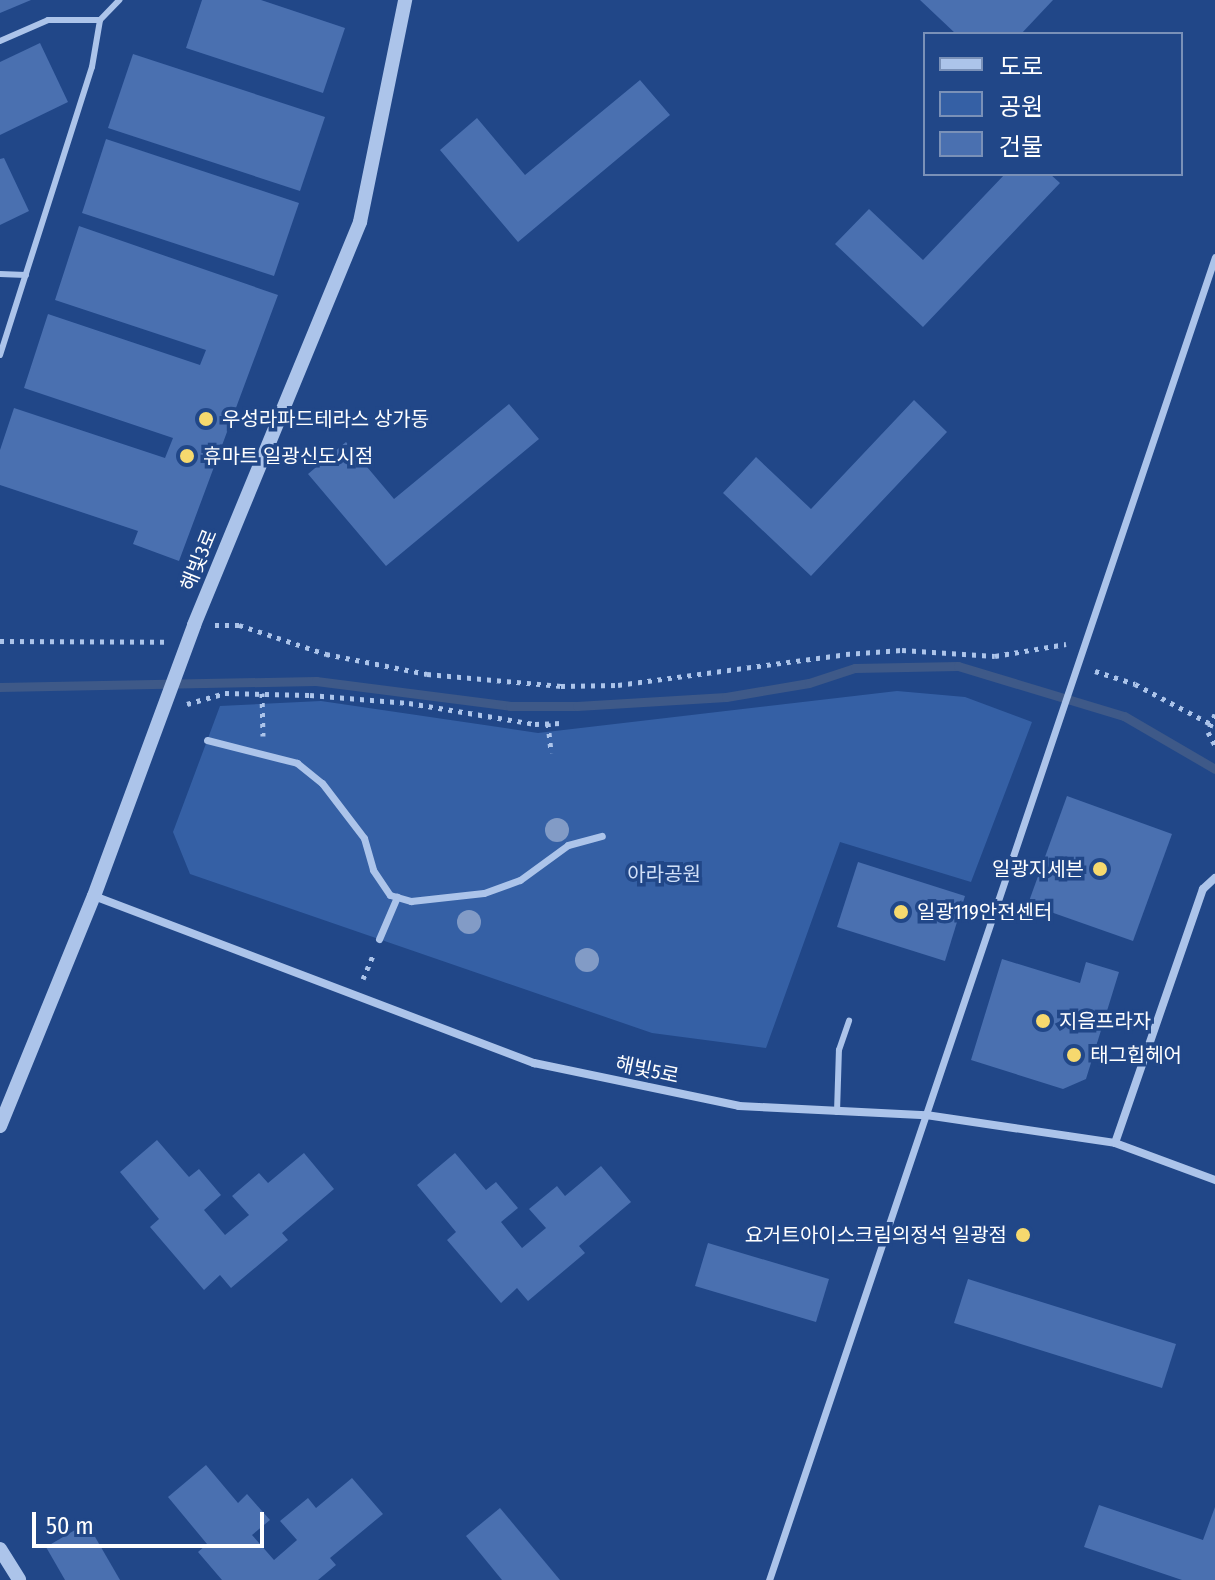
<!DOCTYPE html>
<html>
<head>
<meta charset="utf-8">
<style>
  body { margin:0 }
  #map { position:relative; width:1215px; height:1580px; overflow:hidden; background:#214788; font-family:"Fira Sans Condensed","Noto Sans KR",sans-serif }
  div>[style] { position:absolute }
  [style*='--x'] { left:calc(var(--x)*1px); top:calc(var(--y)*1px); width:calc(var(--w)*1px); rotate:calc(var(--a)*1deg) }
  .green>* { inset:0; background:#3560a5 }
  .stream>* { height:9px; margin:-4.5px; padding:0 4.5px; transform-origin:4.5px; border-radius:4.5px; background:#3e5988 }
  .building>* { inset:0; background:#4a70b0 }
  .path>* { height:5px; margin-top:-2.5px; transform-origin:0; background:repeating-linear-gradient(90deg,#acc4ea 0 4px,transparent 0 10px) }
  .service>* { height:6px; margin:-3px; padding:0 3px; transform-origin:3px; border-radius:3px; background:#acc4ea }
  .pedestrian>* { height:7px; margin:-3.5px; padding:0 3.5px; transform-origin:3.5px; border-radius:3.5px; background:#acc4ea }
  .minor>* { height:8px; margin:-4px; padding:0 4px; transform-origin:4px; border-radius:4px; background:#acc4ea }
  .tertiary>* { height:14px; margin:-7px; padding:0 7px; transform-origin:7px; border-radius:7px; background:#acc4ea }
  .trees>* { width:24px; height:24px; margin:-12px; border-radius:50%; background:#829bc6 }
  .dots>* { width:22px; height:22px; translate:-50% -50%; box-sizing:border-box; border:4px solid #214788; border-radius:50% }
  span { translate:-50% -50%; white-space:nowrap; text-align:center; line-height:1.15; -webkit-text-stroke:7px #214788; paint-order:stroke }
  .poi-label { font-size:20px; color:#fff }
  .left { translate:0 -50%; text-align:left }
  .right { translate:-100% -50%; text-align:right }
  .street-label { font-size:20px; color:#fff }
  .park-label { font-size:20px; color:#d1e0f8 }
  .legend { position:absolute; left:923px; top:32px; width:260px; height:144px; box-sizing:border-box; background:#214788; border:2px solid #7a91b8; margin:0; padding:10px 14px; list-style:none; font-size:24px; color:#fff }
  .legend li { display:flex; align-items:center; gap:16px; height:40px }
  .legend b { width:40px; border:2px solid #7a91b8 }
  .scale { position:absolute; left:32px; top:1512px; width:232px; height:36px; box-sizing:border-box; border:4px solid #fff; border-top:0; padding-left:10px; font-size:24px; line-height:28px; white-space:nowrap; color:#fff; -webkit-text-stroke:6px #214788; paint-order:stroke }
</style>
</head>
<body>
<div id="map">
  <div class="green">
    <div style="clip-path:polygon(897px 691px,965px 697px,1032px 722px,971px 882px,840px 842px,766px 1048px,652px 1033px,190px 874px,173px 832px,220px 706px,321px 701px,538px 733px)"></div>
  </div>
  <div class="stream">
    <div style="--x:0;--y:687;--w:316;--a:-1.1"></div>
    <div style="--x:316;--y:681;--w:196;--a:7.3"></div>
    <div style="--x:510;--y:706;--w:67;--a:0"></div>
    <div style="--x:577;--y:706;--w:149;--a:-3.5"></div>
    <div style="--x:726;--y:697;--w:84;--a:-9.6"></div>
    <div style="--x:809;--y:683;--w:48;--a:-18.1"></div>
    <div style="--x:855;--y:668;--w:103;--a:-1.1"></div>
    <div style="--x:958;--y:666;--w:173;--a:16.8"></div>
    <div style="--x:1124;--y:716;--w:105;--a:30.2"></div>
  </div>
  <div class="building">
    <div style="clip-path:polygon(0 0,31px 0,0 13px)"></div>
    <div style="clip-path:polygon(202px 0,261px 0,345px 28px,323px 93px,186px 48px)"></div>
    <div style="clip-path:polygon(920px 0,1053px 0,1021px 34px,956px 34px)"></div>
    <div style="clip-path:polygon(40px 43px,68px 102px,0 135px,0 62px)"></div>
    <div style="clip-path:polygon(133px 54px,325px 117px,300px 191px,108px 128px)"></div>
    <div style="clip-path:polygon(640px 80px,670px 115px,518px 242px,440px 150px,477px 118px,525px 175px)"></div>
    <div style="clip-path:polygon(106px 139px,299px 203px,274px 276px,82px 213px)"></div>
    <div style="clip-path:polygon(4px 158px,29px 211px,0 225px,0 159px)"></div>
    <div style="clip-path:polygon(1005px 174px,1050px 174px,1060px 183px,923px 327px,835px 244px,869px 209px,923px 260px)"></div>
    <div style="clip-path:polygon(79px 226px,278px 295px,179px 561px,133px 544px,138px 531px,0 485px,0 450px,14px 408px,165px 458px,173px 438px,24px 388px,48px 314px,200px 365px,206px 350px,55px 300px)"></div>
    <div style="clip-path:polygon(914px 400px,947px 432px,811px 576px,723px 493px,756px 457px,811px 509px)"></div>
    <div style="clip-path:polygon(509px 404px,539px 439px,386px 566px,308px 474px,346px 442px,394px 499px)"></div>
    <div style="clip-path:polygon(1067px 796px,1172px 834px,1133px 941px,1028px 904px)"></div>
    <div style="clip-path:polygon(858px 862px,965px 896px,945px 961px,837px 927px)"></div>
    <div style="clip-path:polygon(1002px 959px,1080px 983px,1086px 962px,1119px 972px,1086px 1079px,1063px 1089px,971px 1060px)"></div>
    <div style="clip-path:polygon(157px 1140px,189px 1177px,199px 1169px,221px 1195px,204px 1210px,225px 1235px,249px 1215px,232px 1196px,259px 1173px,268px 1183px,304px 1153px,334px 1189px,282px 1233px,288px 1240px,231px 1288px,220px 1275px,204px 1290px,150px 1227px,159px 1219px,120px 1172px)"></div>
    <div style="clip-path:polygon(455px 1153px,486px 1190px,496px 1182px,518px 1208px,501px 1222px,522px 1248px,546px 1228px,529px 1209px,557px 1186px,565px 1196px,601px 1166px,631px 1202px,579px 1246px,585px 1253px,528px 1301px,517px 1288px,501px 1303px,447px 1240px,456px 1232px,417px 1185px)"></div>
    <div style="clip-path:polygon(708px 1243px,829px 1279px,816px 1322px,695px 1286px)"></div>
    <div style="clip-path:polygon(968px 1279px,1176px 1344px,1162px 1388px,954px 1323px)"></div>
    <div style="clip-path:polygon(206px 1465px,238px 1503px,247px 1494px,270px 1520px,252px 1535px,274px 1560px,297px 1540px,280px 1521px,308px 1498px,316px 1508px,352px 1478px,383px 1514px,330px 1558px,336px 1565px,318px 1580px,222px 1580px,198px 1552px,207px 1544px,168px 1497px)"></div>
    <div style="clip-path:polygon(1099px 1505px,1203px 1540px,1215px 1507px,1215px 1580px,1182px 1580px,1084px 1547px)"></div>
    <div style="clip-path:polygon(500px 1508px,560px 1580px,502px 1580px,466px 1536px)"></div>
    <div style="clip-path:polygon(87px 1523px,120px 1580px,65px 1580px,46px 1547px)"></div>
  </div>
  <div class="path">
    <div style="--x:215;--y:625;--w:24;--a:0"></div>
    <div style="--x:239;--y:625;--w:92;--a:18.4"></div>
    <div style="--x:326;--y:654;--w:103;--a:11.2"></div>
    <div style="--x:427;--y:674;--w:135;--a:5.1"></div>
    <div style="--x:561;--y:686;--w:57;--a:-1"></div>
    <div style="--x:618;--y:685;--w:230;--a:-7.7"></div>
    <div style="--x:846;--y:654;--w:56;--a:-4.1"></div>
    <div style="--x:902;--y:650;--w:93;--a:3.7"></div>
    <div style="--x:995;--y:656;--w:72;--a:-9.6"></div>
    <div style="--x:0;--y:641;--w:166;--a:0.3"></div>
    <div style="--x:1095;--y:671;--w:42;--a:18"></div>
    <div style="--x:1135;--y:684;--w:84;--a:27.8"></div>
    <div style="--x:262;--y:693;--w:43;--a:88.7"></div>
    <div style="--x:187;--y:704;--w:40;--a:-16"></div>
    <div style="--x:225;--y:693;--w:85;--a:1.3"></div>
    <div style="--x:310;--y:695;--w:99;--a:4.6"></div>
    <div style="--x:409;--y:703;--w:128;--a:9.5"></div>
    <div style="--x:535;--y:724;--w:27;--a:-2"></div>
    <div style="--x:1215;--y:714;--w:19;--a:111"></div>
    <div style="--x:1208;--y:732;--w:15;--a:62"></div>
    <div style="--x:548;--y:723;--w:30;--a:84"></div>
    <div style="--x:363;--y:979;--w:26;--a:-67"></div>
  </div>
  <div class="service">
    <div style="--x:0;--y:41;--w:52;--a:-23.6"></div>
    <div style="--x:48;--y:20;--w:52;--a:0"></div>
    <div style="--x:0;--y:274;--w:26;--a:2"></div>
    <div style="--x:0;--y:355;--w:302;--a:-72.3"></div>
    <div style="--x:92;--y:67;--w:48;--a:-80.3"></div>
    <div style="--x:100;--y:20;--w:28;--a:-46"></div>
    <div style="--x:837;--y:1112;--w:62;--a:-88.2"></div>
    <div style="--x:839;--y:1050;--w:31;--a:-71"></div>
  </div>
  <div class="pedestrian">
    <div style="--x:207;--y:740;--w:93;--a:14.3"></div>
    <div style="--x:297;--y:763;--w:32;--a:39"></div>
    <div style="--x:322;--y:783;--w:69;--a:52.6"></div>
    <div style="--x:364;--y:838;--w:33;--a:74"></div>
    <div style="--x:373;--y:870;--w:30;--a:56"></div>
    <div style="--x:390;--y:895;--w:22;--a:16"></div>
    <div style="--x:411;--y:901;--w:73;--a:-6.3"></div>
    <div style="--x:484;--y:893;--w:38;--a:-20"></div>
    <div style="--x:520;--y:880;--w:59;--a:-36.1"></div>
    <div style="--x:568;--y:845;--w:35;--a:-15"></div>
    <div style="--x:379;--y:939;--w:46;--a:-66.8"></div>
    <div style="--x:769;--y:1580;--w:1396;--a:-71.37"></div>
  </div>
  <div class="minor">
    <div style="--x:94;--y:896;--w:471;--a:20.8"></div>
    <div style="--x:534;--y:1063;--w:209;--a:11.8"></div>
    <div style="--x:739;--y:1106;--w:187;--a:2.8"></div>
    <div style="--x:926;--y:1115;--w:191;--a:8.4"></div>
    <div style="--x:1115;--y:1143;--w:107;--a:20.3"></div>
    <div style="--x:1115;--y:1143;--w:269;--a:-70.9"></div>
    <div style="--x:1203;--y:889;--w:16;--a:-43"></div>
  </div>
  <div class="tertiary">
    <div style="--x:0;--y:1126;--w:248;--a:-67.8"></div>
    <div style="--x:94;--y:896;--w:289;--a:-69.7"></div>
    <div style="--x:194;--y:625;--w:436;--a:-67.6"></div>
    <div style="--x:360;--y:222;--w:227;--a:-78.5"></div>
    <div style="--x:0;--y:1549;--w:36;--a:58"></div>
  </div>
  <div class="trees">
    <div style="left:557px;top:830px"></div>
    <div style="left:469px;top:922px"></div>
    <div style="left:587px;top:960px"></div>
  </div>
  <div class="dots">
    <div style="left:206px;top:419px;background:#f6d96e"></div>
    <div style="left:187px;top:456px;background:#f6d96e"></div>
    <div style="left:1100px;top:869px;background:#f6d96e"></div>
    <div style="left:901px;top:912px;background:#f6d96e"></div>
    <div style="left:1043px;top:1021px;background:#f6d96e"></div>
    <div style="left:1074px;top:1055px;background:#f6d96e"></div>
    <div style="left:1023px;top:1235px;background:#f6d96e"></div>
  </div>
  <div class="poi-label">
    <span class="left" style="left:222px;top:419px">우성라파드테라스 상가동</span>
    <span class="left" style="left:203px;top:456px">휴마트 일광신도시점</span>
    <span class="right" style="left:1084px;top:869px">일광지세븐</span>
    <span class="left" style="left:917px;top:912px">일광119안전센터</span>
    <span class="left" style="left:1059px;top:1021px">지음프라자</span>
    <span class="left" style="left:1090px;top:1055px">태그힙헤어</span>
    <span class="right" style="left:1007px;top:1235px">요거트아이스크림의정석 일광점</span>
  </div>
  <div class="street-label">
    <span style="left:199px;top:560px;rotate:-68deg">해빛3로</span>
    <span style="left:647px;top:1070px;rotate:12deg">해빛5로</span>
  </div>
  <div class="park-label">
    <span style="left:664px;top:874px">아라공원</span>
  </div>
  <ul class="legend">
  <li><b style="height:10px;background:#acc4ea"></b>도로</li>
  <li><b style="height:22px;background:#3560a5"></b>공원</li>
  <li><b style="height:22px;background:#4a70b0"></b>건물</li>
  </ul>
  <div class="scale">50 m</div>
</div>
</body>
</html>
